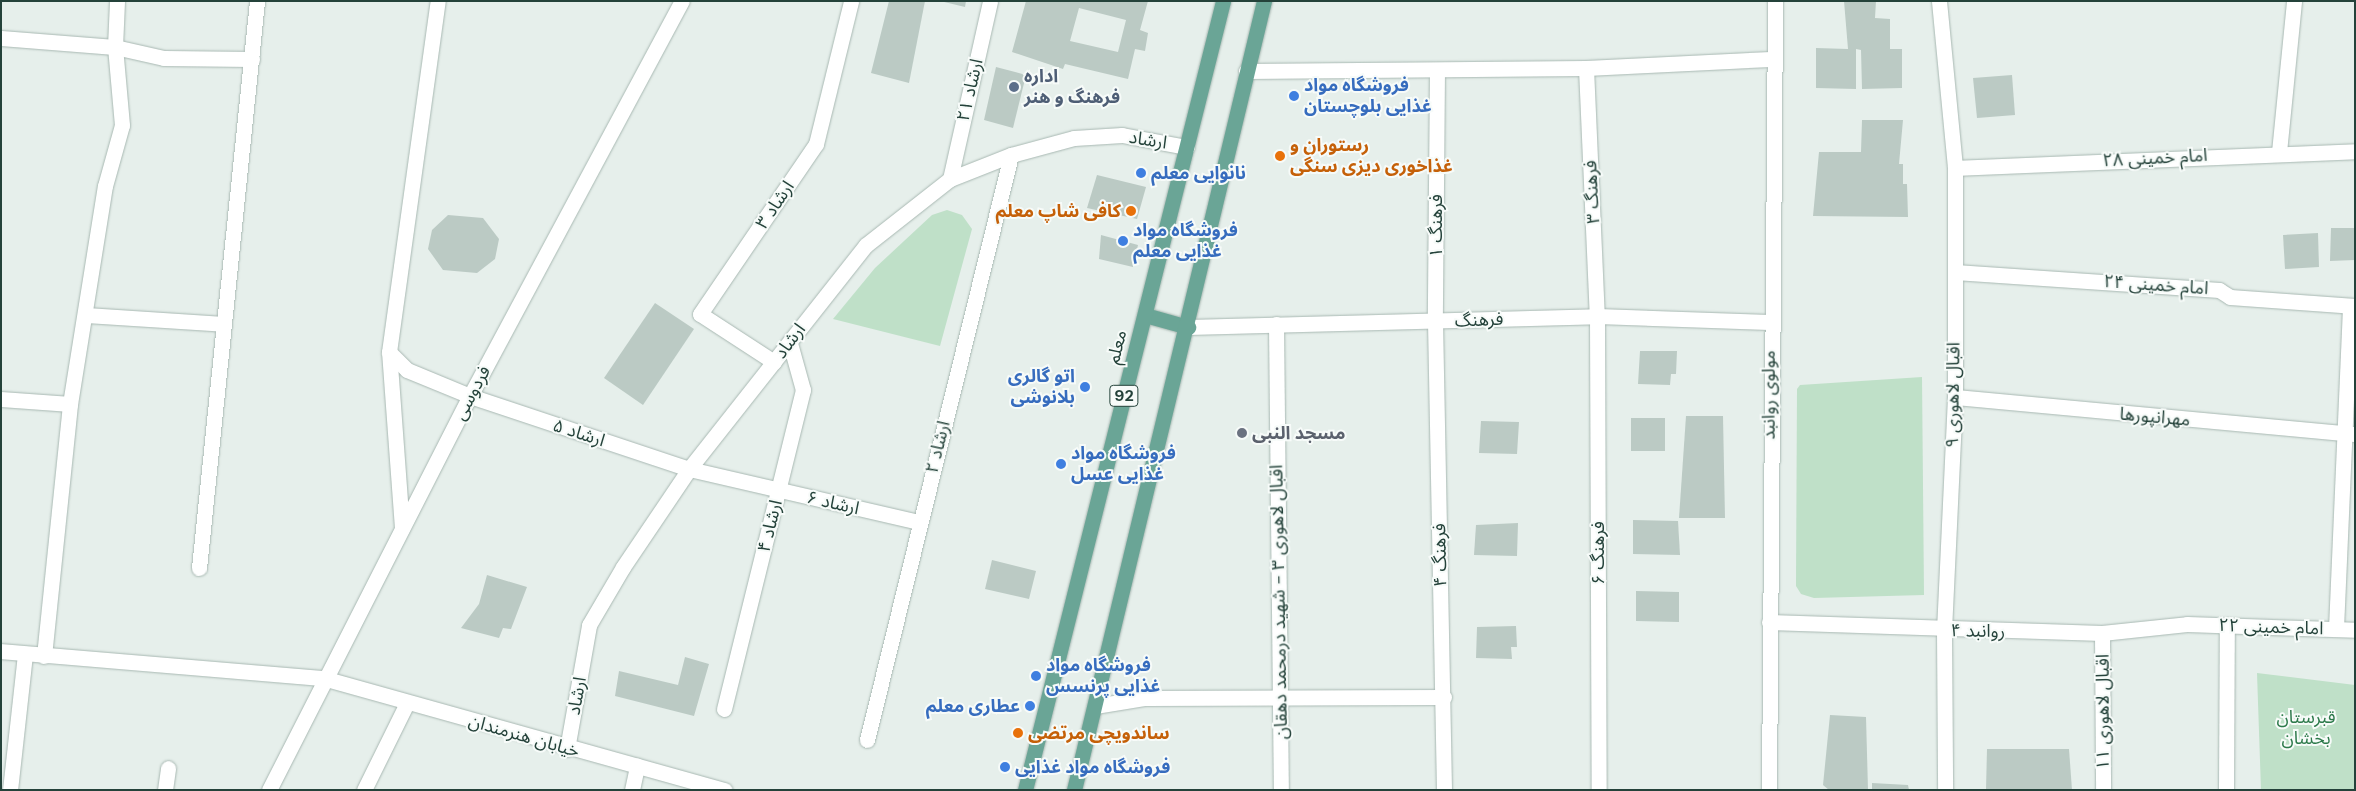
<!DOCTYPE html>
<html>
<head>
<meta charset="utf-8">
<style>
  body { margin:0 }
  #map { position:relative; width:2356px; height:791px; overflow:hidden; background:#e6efeb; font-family:"DM Sans","Noto Sans Arabic",sans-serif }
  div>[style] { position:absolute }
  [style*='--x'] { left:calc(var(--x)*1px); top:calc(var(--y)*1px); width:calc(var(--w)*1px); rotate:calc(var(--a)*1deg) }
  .green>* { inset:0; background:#bfe0c8 }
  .building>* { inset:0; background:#bbcac4 }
  .roads { filter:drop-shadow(0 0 1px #a8b8b2) drop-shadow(0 0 1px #a8b8b2) }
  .minor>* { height:15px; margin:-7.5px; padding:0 7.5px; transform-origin:7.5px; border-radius:7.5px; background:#fff }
  .major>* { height:15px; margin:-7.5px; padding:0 7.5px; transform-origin:7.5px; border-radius:7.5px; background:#6aa596 }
  .dots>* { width:14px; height:14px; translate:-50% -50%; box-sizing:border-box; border:2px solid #f7fbf9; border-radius:50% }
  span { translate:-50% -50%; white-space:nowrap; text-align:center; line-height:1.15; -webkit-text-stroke:4px #f7fbf9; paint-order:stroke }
  .shield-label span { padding:1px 4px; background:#f7fbf9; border:1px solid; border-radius:4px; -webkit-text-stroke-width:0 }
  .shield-label { font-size:16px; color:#24423a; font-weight:700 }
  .service-label { font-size:18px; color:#4e5e75; font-weight:700 }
  .left { translate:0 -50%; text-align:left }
  .shop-label { font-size:18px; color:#366cbe; font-weight:700 }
  .right { translate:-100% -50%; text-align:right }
  .street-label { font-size:18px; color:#24423a }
  .food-label { font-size:18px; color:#c56008; font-weight:700 }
  .worship-label { font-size:18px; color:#5b616d; font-weight:700 }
  .park-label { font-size:18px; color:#2d7a4b }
  .frame { position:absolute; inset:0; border:2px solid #24423a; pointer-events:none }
</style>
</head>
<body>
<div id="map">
  <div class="green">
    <div style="clip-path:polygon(947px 210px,962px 215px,972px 229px,940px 346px,833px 319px,875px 268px,932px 215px)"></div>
    <div style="clip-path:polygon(1922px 377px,1924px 595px,1814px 598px,1801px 594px,1796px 586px,1797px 389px,1800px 385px)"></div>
    <div style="clip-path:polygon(2257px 673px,2355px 685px,2355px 790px,2261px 790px)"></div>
  </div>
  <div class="building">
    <div style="clip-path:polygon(889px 1px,925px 1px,909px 83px,871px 73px)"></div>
    <div style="clip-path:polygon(940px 1px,966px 1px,965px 7px)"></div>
    <div style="clip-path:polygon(evenodd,1026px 1px,1148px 1px,1140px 30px,1148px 33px,1145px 51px,1135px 49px,1128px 79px,1065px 64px,1063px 69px,1012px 52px,1026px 1px,1079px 8px,1126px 20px,1118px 52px,1070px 41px,1079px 8px)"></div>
    <div style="clip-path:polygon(1844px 1px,1876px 1px,1875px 18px,1890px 19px,1890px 49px,1902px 49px,1902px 88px,1862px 89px,1861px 50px,1856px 49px,1856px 89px,1816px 88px,1816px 48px,1848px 49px)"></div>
    <div style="clip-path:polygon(996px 67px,1026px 75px,1013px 128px,984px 120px)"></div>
    <div style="clip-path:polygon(2012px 75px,2015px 115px,1977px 118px,1973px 78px)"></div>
    <div style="clip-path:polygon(1862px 120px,1903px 120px,1899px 164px,1903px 164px,1903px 184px,1907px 184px,1908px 217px,1813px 216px,1819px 152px,1861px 152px)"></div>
    <div style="clip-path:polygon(1097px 175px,1146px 187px,1137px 219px,1087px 208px)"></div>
    <div style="clip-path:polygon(448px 215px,483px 218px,499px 239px,495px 259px,477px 273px,443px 270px,428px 249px,432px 230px)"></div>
    <div style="clip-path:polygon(2331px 228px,2355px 228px,2355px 260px,2330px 261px)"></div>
    <div style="clip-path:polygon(2318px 233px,2319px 267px,2285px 269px,2283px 235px)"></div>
    <div style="clip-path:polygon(1101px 235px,1138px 245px,1133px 267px,1099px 259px)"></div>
    <div style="clip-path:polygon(655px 303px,694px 329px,643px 405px,604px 378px)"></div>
    <div style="clip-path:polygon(1640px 351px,1677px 351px,1676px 374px,1671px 374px,1670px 385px,1638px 384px)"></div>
    <div style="clip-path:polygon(1686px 416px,1723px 416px,1725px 518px,1679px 518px)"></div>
    <div style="clip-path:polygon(1631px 418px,1665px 418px,1665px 451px,1631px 451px)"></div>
    <div style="clip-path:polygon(1481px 421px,1519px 422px,1517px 454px,1479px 453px)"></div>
    <div style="clip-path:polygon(1633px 520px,1678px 521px,1680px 555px,1633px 554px)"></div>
    <div style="clip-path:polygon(1518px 523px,1517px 556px,1474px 555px,1476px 525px)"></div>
    <div style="clip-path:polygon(992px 560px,1036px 571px,1029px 599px,985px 589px)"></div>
    <div style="clip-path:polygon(487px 575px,527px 587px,511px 629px,503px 628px,499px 638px,461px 628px,479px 604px)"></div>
    <div style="clip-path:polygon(1636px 591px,1679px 592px,1679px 622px,1636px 621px)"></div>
    <div style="clip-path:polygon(1516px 626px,1517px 647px,1511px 647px,1512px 659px,1476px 658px,1477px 627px)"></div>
    <div style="clip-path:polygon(685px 657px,709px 664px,694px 716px,615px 696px,619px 671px,678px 685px)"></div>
    <div style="clip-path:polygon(1830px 715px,1866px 717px,1868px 790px,1829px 790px,1823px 785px)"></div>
    <div style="clip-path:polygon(1987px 749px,2069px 749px,2072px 790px,1986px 790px)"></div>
    <div style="clip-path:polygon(1872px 783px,1908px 785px,1909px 790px,1872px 790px)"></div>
  </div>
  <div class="roads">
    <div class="minor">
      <div style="--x:1939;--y:1;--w:168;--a:84.5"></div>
      <div style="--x:1955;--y:168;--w:229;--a:90"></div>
      <div style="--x:1955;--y:397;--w:233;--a:92.7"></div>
      <div style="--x:1944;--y:630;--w:160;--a:89.6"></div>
      <div style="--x:1;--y:38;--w:114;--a:4.5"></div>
      <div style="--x:115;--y:47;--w:50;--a:12.7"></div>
      <div style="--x:164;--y:58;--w:88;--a:0.7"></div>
      <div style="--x:1586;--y:68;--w:248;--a:87.5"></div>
      <div style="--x:1597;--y:316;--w:474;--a:89.8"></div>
      <div style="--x:1437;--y:70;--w:251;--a:90.5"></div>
      <div style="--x:1435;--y:321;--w:469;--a:88.9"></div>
      <div style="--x:1246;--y:71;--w:340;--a:-0.5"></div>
      <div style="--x:1586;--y:68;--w:185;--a:-2.8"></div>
      <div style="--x:2279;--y:152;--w:152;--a:-84.3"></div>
      <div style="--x:1955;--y:168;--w:400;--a:-2.4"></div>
      <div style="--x:950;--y:179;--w:182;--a:-77.3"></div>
      <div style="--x:1955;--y:272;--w:265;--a:3.9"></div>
      <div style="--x:2219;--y:290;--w:13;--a:32"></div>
      <div style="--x:2230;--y:297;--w:125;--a:4.1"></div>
      <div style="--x:86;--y:315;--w:138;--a:3.7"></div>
      <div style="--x:1276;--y:324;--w:466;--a:89.4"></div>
      <div style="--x:1188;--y:327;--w:409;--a:-1.5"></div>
      <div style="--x:1597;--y:316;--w:172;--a:2"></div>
      <div style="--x:389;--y:352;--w:25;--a:45"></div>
      <div style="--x:407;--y:370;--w:68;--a:22.4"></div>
      <div style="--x:470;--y:396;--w:231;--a:18.4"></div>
      <div style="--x:689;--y:469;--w:236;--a:13"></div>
      <div style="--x:774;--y:362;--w:88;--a:-147"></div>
      <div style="--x:700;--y:314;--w:206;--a:-55.7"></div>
      <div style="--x:816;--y:144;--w:147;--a:-76.2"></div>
      <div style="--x:1955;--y:397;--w:402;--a:5.3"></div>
      <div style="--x:1;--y:399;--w:69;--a:4.1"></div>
      <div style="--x:402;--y:528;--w:176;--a:-94.2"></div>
      <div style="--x:389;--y:352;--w:354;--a:-82.1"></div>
      <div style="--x:199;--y:568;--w:570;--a:-84.16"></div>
      <div style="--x:1769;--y:622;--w:333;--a:1.9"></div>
      <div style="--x:2102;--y:633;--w:85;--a:-6"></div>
      <div style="--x:2187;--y:624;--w:168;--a:2"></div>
      <div style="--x:2336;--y:628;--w:322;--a:-87.5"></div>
      <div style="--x:2102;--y:633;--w:157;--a:89.6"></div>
      <div style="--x:1;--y:651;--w:323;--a:4.8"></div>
      <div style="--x:323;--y:678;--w:417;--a:15.6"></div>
      <div style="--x:44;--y:656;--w:253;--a:-84.1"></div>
      <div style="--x:70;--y:404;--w:221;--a:-80.9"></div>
      <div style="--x:105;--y:186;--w:63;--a:-74.4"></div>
      <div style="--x:122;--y:125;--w:78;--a:-95.1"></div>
      <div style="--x:115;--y:47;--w:46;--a:-87.5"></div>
      <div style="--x:1095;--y:706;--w:51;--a:-9.1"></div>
      <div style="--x:1145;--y:698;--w:299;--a:-0.2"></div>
      <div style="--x:724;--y:709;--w:329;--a:-76.1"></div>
      <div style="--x:803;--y:390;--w:49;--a:-105.5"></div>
      <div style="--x:867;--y:740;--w:602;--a:-76.17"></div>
      <div style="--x:567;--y:749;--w:126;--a:-79.9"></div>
      <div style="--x:589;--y:625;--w:67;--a:-59.6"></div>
      <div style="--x:623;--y:567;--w:118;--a:-56"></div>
      <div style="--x:689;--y:469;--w:285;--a:-51.7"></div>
      <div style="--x:866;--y:245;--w:107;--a:-38.2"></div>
      <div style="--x:950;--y:179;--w:66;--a:-21.5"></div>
      <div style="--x:1011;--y:155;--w:65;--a:-15.1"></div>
      <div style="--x:1074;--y:138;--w:48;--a:-3.6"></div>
      <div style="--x:1122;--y:135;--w:66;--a:10.5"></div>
      <div style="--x:10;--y:790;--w:137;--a:-83.7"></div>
      <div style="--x:165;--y:790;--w:22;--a:-82"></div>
      <div style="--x:269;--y:790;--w:442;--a:-63"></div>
      <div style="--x:470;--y:396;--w:448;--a:-61.8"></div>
      <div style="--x:364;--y:790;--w:97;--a:-63.7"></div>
      <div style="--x:632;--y:790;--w:25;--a:-78"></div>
      <div style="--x:1769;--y:790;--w:789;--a:-89.56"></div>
      <div style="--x:2226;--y:790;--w:165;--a:-89.7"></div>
    </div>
    <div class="major">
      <div style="--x:1145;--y:315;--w:45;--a:15.6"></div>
      <div style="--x:1025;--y:790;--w:813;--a:-75.91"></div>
      <div style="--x:1074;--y:790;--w:812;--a:-76.46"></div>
    </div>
  </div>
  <div class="dots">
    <div style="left:1014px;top:87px;background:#5c6f8a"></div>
    <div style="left:1294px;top:96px;background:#3f7fe0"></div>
    <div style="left:1280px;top:156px;background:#e8710a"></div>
    <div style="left:1141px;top:173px;background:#3f7fe0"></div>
    <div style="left:1131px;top:211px;background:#e8710a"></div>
    <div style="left:1123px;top:241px;background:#3f7fe0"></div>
    <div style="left:1085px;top:387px;background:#3f7fe0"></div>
    <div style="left:1242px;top:433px;background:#6b7280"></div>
    <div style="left:1061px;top:464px;background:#3f7fe0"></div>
    <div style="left:1036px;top:676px;background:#3f7fe0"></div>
    <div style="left:1030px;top:706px;background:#3f7fe0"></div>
    <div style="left:1018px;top:733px;background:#e8710a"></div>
    <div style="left:1005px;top:767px;background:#3f7fe0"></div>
  </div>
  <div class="shield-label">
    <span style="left:1124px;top:396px">92</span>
  </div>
  <div class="service-label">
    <span class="left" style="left:1024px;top:87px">اداره<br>فرهنگ و هنر</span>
  </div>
  <div class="shop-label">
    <span class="left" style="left:1304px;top:96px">فروشگاه مواد<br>غذایی بلوچستان</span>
    <span class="left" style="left:1151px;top:173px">نانوایی معلم</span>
    <span class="left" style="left:1133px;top:241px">فروشگاه مواد<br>غذایی معلم</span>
    <span class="right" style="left:1075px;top:387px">اتو گالری<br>بلانوشی</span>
    <span class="left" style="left:1071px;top:464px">فروشگاه مواد<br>غذایی عسل</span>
    <span class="left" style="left:1046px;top:676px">فروشگاه مواد<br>غذایی پرنسس</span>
    <span class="right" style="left:1020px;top:706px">عطاری معلم</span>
    <span class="left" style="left:1015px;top:767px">فروشگاه مواد غذایی</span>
  </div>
  <div class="street-label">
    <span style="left:970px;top:90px;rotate:-77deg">ارشاد ۲۱</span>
    <span style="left:1148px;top:140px;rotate:9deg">ارشاد</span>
    <span style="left:2155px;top:158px;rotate:-3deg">امام خمینی ۲۸</span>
    <span style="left:1592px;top:192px;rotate:-93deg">فرهنگ ۳</span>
    <span style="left:775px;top:205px;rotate:-56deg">ارشاد ۳</span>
    <span style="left:1436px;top:226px;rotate:-90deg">فرهنگ ۱</span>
    <span style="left:2156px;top:285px;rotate:4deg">امام خمینی ۲۴</span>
    <span style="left:1479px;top:320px;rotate:-2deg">فرهنگ</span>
    <span style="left:790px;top:341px;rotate:-53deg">ارشاد</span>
    <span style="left:1117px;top:347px;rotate:-76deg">معلم</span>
    <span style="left:472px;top:393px;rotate:-62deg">فردوسی</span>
    <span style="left:1769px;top:395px;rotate:-90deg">مولوی روانبد</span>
    <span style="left:1953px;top:395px;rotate:-89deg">اقبال لاهوری ۹</span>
    <span style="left:2155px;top:417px;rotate:5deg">مهرانپورها</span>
    <span style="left:579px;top:433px;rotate:18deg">ارشاد ۵</span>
    <span style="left:938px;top:447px;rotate:-76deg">ارشاد ۲</span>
    <span style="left:833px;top:503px;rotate:13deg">ارشاد ۶</span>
    <span style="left:770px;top:526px;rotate:-76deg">ارشاد ۴</span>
    <span style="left:1598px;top:553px;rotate:-90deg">فرهنگ ۶</span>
    <span style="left:1440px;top:555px;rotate:-91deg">فرهنگ ۴</span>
    <span style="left:1279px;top:602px;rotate:-91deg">اقبال لاهوری ۳ - شهید درمحمد دهقان</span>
    <span style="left:2271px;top:627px;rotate:2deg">امام خمینی ۲۲</span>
    <span style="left:1978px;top:631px;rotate:1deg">روانبد ۴</span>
    <span style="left:577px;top:696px;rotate:-80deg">ارشاد</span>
    <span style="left:2103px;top:712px;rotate:-90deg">اقبال لاهوری ۱۱</span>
    <span style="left:524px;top:736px;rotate:16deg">خیابان هنرمندان</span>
  </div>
  <div class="food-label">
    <span class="left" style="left:1290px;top:156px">رستوران و<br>غذاخوری دیزی سنگی</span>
    <span class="right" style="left:1121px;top:211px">کافی شاپ معلم</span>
    <span class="left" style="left:1028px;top:733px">ساندویچی مرتضی</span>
  </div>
  <div class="worship-label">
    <span class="left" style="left:1252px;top:433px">مسجد النبی</span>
  </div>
  <div class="park-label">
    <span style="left:2306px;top:728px">قبرستان<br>بخشان</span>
  </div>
  <div class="frame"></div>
</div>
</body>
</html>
